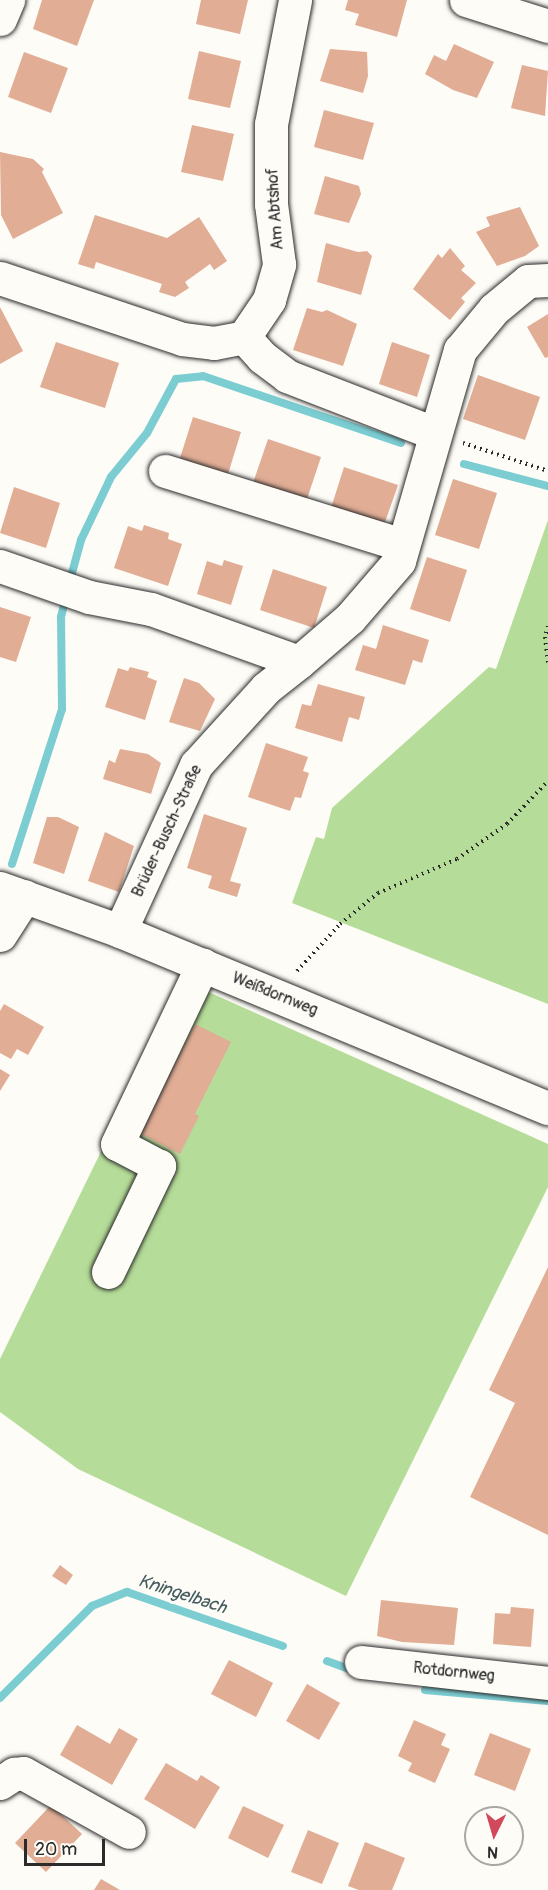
<!DOCTYPE html>
<html>
<head>
<meta charset="utf-8">
<style>
  body { margin:0 }
  #map { position:relative; width:548px; height:1890px; overflow:hidden; background:#fdfcf7; font-family:Pangolin,sans-serif }
  div>[style] { position:absolute }
  [style*='--x'] { left:calc(var(--x)*1px); top:calc(var(--y)*1px); width:calc(var(--w)*1px); rotate:calc(var(--a)*1deg) }
  .green>* { inset:0; background:#b5dc98 }
  .stream>* { height:8px; margin:-4px; padding:0 4px; transform-origin:4px; border-radius:4px; background:#7bcdd2 }
  .building>* { inset:0; background:#e1ad95 }
  .path>* { height:4px; margin-top:-2px; transform-origin:0; background:repeating-linear-gradient(90deg,#2b2b2b 0 1.5px,transparent 0 6px) }
  .roads { filter:drop-shadow(0 0 2px #2b2b2b) drop-shadow(0 0 2px #2b2b2b) }
  .minor>* { height:33px; margin:-16.5px; padding:0 16.5px; transform-origin:16.5px; border-radius:16.5px; background:#fdfcf7 }
  span { translate:-50% -50%; white-space:nowrap; text-align:center; line-height:1.15; -webkit-text-stroke:6px #fdfcf7; paint-order:stroke }
  .street-label { font-size:16px; color:#2b2b2b }
  .water-label { font-size:18px; color:#435c5d; font-style:italic }
  .north { position:absolute; left:464px; top:1806px; width:60px; height:60px; box-sizing:border-box; background:#fdfcf7; border:2px solid #a9a8a5; border-radius:50%; rotate:185deg; font-size:16px; font-weight:700; line-height:24px; text-align:center; color:#2b2b2b }
  .north::after { content:''; display:block; margin:auto; width:21px; height:27px; background:#d1495b; clip-path:polygon(50% 0,100% 100%,50% 72%,0 100%) }
  .scale { position:absolute; left:24px; top:1839px; width:81px; height:27px; box-sizing:border-box; border:3px solid #2b2b2b; border-top:0; padding-left:8px; font-size:18px; line-height:21px; white-space:nowrap; color:#2b2b2b; -webkit-text-stroke:4px #fdfcf7; paint-order:stroke }
</style>
</head>
<body>
<div id="map">
  <div class="green">
    <div style="clip-path:polygon(548px 520px,548px 1004px,292px 903px,316px 837px,324px 839px,332px 808px,489px 667px,496px 669px)"></div>
    <div style="clip-path:polygon(184px 981px,548px 1144px,548px 1187px,346px 1596px,78px 1469px,0 1412px,0 1359px)"></div>
  </div>
  <div class="stream">
    <div style="--x:464;--y:464;--w:87;--a:14.7"></div>
    <div style="--x:69;--y:584;--w:46;--a:-74.7"></div>
    <div style="--x:81;--y:540;--w:70;--a:-64.5"></div>
    <div style="--x:111;--y:477;--w:57;--a:-50.7"></div>
    <div style="--x:147;--y:433;--w:61;--a:-61.8"></div>
    <div style="--x:176;--y:379;--w:27;--a:-6"></div>
    <div style="--x:203;--y:376;--w:209;--a:18.7"></div>
    <div style="--x:12;--y:864;--w:163;--a:-72.1"></div>
    <div style="--x:62;--y:709;--w:92;--a:-90.6"></div>
    <div style="--x:61;--y:617;--w:21;--a:-76"></div>
    <div style="--x:327;--y:1661;--w:30;--a:20"></div>
    <div style="--x:425;--y:1690;--w:123;--a:5.1"></div>
    <div style="--x:0;--y:1698;--w:130;--a:-45"></div>
    <div style="--x:92;--y:1606;--w:38;--a:-22"></div>
    <div style="--x:127;--y:1592;--w:165;--a:19.1"></div>
  </div>
  <div class="building">
    <div style="clip-path:polygon(42px 0,94px 0,77px 46px,33px 29px)"></div>
    <div style="clip-path:polygon(201px 0,248px 0,240px 34px,196px 24px)"></div>
    <div style="clip-path:polygon(348px 0,407px 0,397px 37px,355px 25px,359px 14px,345px 10px)"></div>
    <div style="clip-path:polygon(454px 44px,494px 62px,477px 98px,453px 90px,425px 74px,434px 55px,446px 61px)"></div>
    <div style="clip-path:polygon(330px 49px,367px 52px,368px 76px,363px 93px,320px 81px)"></div>
    <div style="clip-path:polygon(199px 51px,241px 61px,230px 108px,188px 99px)"></div>
    <div style="clip-path:polygon(24px 52px,68px 68px,51px 113px,8px 97px)"></div>
    <div style="clip-path:polygon(522px 65px,548px 71px,545px 116px,511px 108px)"></div>
    <div style="clip-path:polygon(324px 110px,374px 123px,363px 160px,314px 147px)"></div>
    <div style="clip-path:polygon(192px 125px,234px 134px,223px 181px,181px 172px)"></div>
    <div style="clip-path:polygon(0 152px,33px 159px,44px 169px,42px 172px,63px 213px,13px 239px,1px 215px)"></div>
    <div style="clip-path:polygon(325px 176px,359px 186px,361px 194px,349px 223px,314px 214px)"></div>
    <div style="clip-path:polygon(520px 207px,539px 246px,525px 256px,497px 266px,476px 232px,490px 226px,486px 217px)"></div>
    <div style="clip-path:polygon(95px 215px,167px 238px,199px 217px,227px 261px,214px 270px,210px 264px,185px 282px,189px 288px,175px 297px,159px 292px,162px 284px,96px 262px,94px 269px,78px 264px)"></div>
    <div style="clip-path:polygon(326px 243px,358px 252px,367px 251px,372px 256px,361px 295px,317px 282px)"></div>
    <div style="clip-path:polygon(450px 248px,465px 266px,461px 270px,476px 283px,461px 298px,465px 302px,450px 320px,413px 289px,438px 254px,442px 258px)"></div>
    <div style="clip-path:polygon(0 307px,23px 351px,0 364px)"></div>
    <div style="clip-path:polygon(307px 308px,322px 312px,327px 310px,357px 324px,343px 366px,293px 350px)"></div>
    <div style="clip-path:polygon(548px 314px,548px 357px,545px 358px,527px 327px)"></div>
    <div style="clip-path:polygon(56px 342px,119px 363px,105px 408px,40px 387px)"></div>
    <div style="clip-path:polygon(392px 342px,430px 355px,417px 397px,379px 384px)"></div>
    <div style="clip-path:polygon(478px 375px,540px 397px,525px 440px,463px 419px)"></div>
    <div style="clip-path:polygon(193px 417px,241px 432px,228px 474px,180px 458px)"></div>
    <div style="clip-path:polygon(268px 439px,321px 457px,307px 499px,253px 483px)"></div>
    <div style="clip-path:polygon(344px 467px,398px 485px,384px 525px,331px 508px)"></div>
    <div style="clip-path:polygon(453px 479px,497px 493px,479px 549px,435px 535px)"></div>
    <div style="clip-path:polygon(14px 487px,60px 503px,46px 548px,0 533px)"></div>
    <div style="clip-path:polygon(144px 525px,169px 533px,168px 539px,182px 544px,168px 586px,114px 568px,128px 526px,142px 531px)"></div>
    <div style="clip-path:polygon(427px 557px,467px 570px,450px 622px,410px 609px)"></div>
    <div style="clip-path:polygon(224px 560px,243px 566px,231px 605px,197px 594px,207px 561px,222px 566px)"></div>
    <div style="clip-path:polygon(273px 569px,327px 587px,314px 628px,260px 610px)"></div>
    <div style="clip-path:polygon(0 607px,31px 617px,16px 662px,0 657px)"></div>
    <div style="clip-path:polygon(383px 625px,429px 640px,422px 663px,413px 660px,405px 685px,355px 670px,363px 645px,376px 649px)"></div>
    <div style="clip-path:polygon(130px 667px,149px 672px,147px 677px,157px 681px,145px 720px,105px 707px,118px 668px,128px 671px)"></div>
    <div style="clip-path:polygon(184px 678px,199px 683px,215px 699px,200px 731px,169px 722px)"></div>
    <div style="clip-path:polygon(318px 684px,365px 697px,359px 720px,349px 717px,342px 742px,295px 728px,302px 704px,311px 706px)"></div>
    <div style="clip-path:polygon(266px 743px,308px 757px,303px 771px,309px 773px,301px 798px,295px 797px,290px 811px,248px 797px)"></div>
    <div style="clip-path:polygon(120px 749px,148px 754px,161px 763px,151px 794px,103px 779px,109px 760px,115px 763px)"></div>
    <div style="clip-path:polygon(204px 814px,247px 828px,230px 881px,241px 884px,237px 897px,208px 888px,212px 876px,187px 868px)"></div>
    <div style="clip-path:polygon(47px 817px,58px 817px,79px 827px,64px 874px,33px 863px)"></div>
    <div style="clip-path:polygon(105px 832px,134px 846px,119px 892px,88px 881px)"></div>
    <div style="clip-path:polygon(4px 1004px,44px 1027px,28px 1055px,17px 1049px,11px 1059px,0 1053px,0 1011px)"></div>
    <div style="clip-path:polygon(195px 1024px,231px 1042px,195px 1114px,199px 1116px,180px 1154px,139px 1133px)"></div>
    <div style="clip-path:polygon(0 1069px,10px 1075px,0 1091px)"></div>
    <div style="clip-path:polygon(548px 1267px,548px 1535px,470px 1497px,515px 1403px,489px 1390px)"></div>
    <div style="clip-path:polygon(60px 1565px,73px 1575px,66px 1585px,52px 1576px)"></div>
    <div style="clip-path:polygon(381px 1600px,458px 1608px,454px 1645px,402px 1642px,377px 1636px)"></div>
    <div style="clip-path:polygon(511px 1607px,534px 1609px,531px 1647px,493px 1644px,495px 1613px,510px 1614px)"></div>
    <div style="clip-path:polygon(229px 1660px,273px 1683px,256px 1717px,211px 1694px)"></div>
    <div style="clip-path:polygon(307px 1684px,340px 1703px,319px 1740px,286px 1721px)"></div>
    <div style="clip-path:polygon(414px 1720px,446px 1734px,441px 1745px,450px 1749px,435px 1783px,408px 1771px,412px 1763px,398px 1756px)"></div>
    <div style="clip-path:polygon(77px 1725px,110px 1744px,119px 1728px,138px 1739px,112px 1785px,60px 1755px)"></div>
    <div style="clip-path:polygon(490px 1733px,531px 1749px,515px 1791px,474px 1775px)"></div>
    <div style="clip-path:polygon(166px 1763px,197px 1781px,201px 1775px,220px 1787px,195px 1829px,144px 1799px)"></div>
    <div style="clip-path:polygon(51px 1805px,82px 1834px,46px 1872px,15px 1843px)"></div>
    <div style="clip-path:polygon(243px 1806px,284px 1825px,268px 1858px,228px 1838px)"></div>
    <div style="clip-path:polygon(308px 1830px,339px 1843px,322px 1884px,291px 1872px)"></div>
    <div style="clip-path:polygon(365px 1842px,405px 1858px,392px 1890px,359px 1890px,348px 1886px)"></div>
    <div style="clip-path:polygon(101px 1879px,120px 1890px,94px 1890px)"></div>
  </div>
  <div class="path">
    <div style="--x:463;--y:443;--w:89;--a:18.2"></div>
    <div style="--x:548;--y:626;--w:11;--a:105"></div>
    <div style="--x:545;--y:637;--w:26;--a:83"></div>
    <div style="--x:297;--y:971;--w:64;--a:-47.5"></div>
    <div style="--x:340;--y:924;--w:49;--a:-39.2"></div>
    <div style="--x:378;--y:893;--w:86;--a:-23.3"></div>
    <div style="--x:457;--y:859;--w:61;--a:-35"></div>
    <div style="--x:507;--y:824;--w:59;--a:-46.4"></div>
  </div>
  <div class="roads">
    <div class="minor">
      <div style="--x:466;--y:0;--w:86;--a:17.6"></div>
      <div style="--x:0;--y:19;--w:21;--a:-67"></div>
      <div style="--x:0;--y:278;--w:192;--a:18.5"></div>
      <div style="--x:182;--y:339;--w:32;--a:7"></div>
      <div style="--x:214;--y:343;--w:31;--a:-11"></div>
      <div style="--x:244;--y:337;--w:45;--a:-56"></div>
      <div style="--x:269;--y:300;--w:37;--a:-74"></div>
      <div style="--x:279;--y:264;--w:61;--a:-97.6"></div>
      <div style="--x:271;--y:204;--w:80;--a:-90"></div>
      <div style="--x:271;--y:124;--w:126;--a:-79"></div>
      <div style="--x:244;--y:337;--w:27;--a:48"></div>
      <div style="--x:262;--y:357;--w:31;--a:37"></div>
      <div style="--x:287;--y:376;--w:158;--a:21.2"></div>
      <div style="--x:165;--y:471;--w:249;--a:17.3"></div>
      <div style="--x:0;--y:566;--w:94;--a:19.2"></div>
      <div style="--x:89;--y:597;--w:63;--a:11"></div>
      <div style="--x:151;--y:609;--w:157;--a:19.7"></div>
      <div style="--x:299;--y:662;--w:67;--a:-40.8"></div>
      <div style="--x:350;--y:618;--w:75;--a:-49.3"></div>
      <div style="--x:399;--y:561;--w:220;--a:-73.9"></div>
      <div style="--x:460;--y:350;--w:53;--a:-50.3"></div>
      <div style="--x:494;--y:309;--w:44;--a:-39.5"></div>
      <div style="--x:528;--y:281;--w:20;--a:-3"></div>
      <div style="--x:0;--y:888;--w:127;--a:19.7"></div>
      <div style="--x:120;--y:931;--w:463;--a:22.5"></div>
      <div style="--x:120;--y:931;--w:183;--a:-65.4"></div>
      <div style="--x:196;--y:765;--w:104;--a:-47.7"></div>
      <div style="--x:266;--y:688;--w:42;--a:-38.2"></div>
      <div style="--x:0;--y:935;--w:46;--a:-57.3"></div>
      <div style="--x:108;--y:1272;--w:118;--a:-64.3"></div>
      <div style="--x:159;--y:1166;--w:47;--a:-152.4"></div>
      <div style="--x:117;--y:1144;--w:199;--a:-64.5"></div>
      <div style="--x:361;--y:1662;--w:188;--a:6.4"></div>
      <div style="--x:0;--y:1783;--w:17;--a:-33"></div>
      <div style="--x:14;--y:1774;--w:9;--a:-6"></div>
      <div style="--x:23;--y:1773;--w:121;--a:29.1"></div>
    </div>
  </div>
  <div class="street-label">
    <span style="left:275px;top:209px;rotate:-94deg">Am Abtshof</span>
    <span style="left:167px;top:831px;rotate:-65deg">Brüder-Busch-Straße</span>
    <span style="left:275px;top:994px;rotate:22deg">Weißdornweg</span>
    <span style="left:454px;top:1672px;rotate:6deg">Rotdornweg</span>
  </div>
  <div class="water-label">
    <span style="left:182px;top:1595px;rotate:18deg">Kningelbach</span>
  </div>
  <div class="north">N</div>
  <div class="scale">20 m</div>
</div>
</body>
</html>
